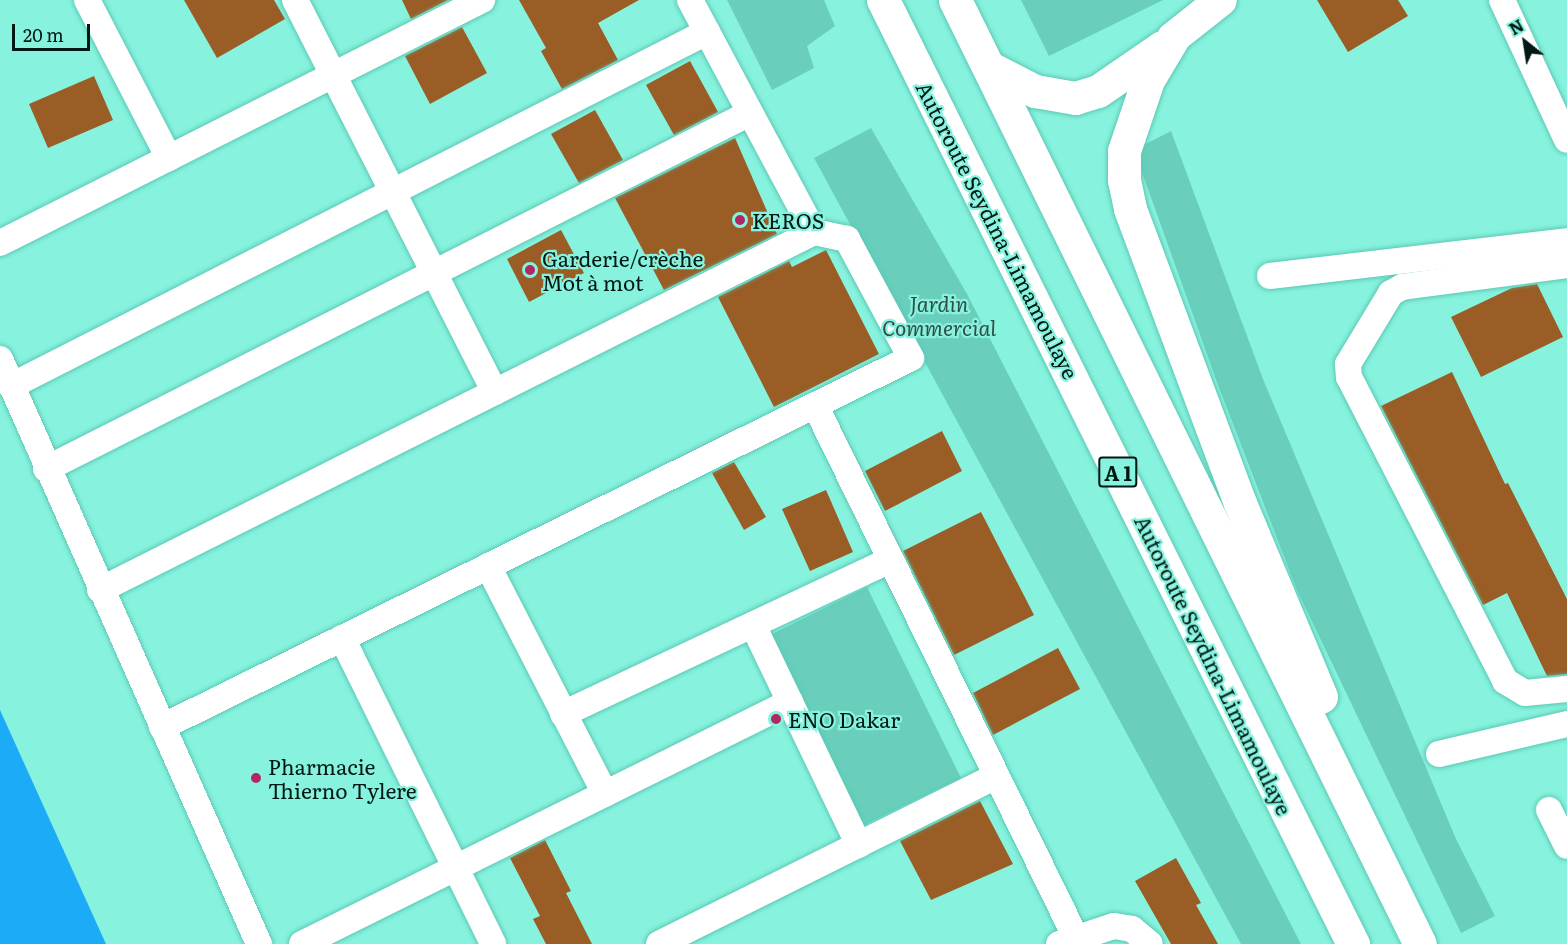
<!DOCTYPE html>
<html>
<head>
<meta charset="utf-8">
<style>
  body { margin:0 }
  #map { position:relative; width:1567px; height:944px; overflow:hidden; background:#87f3de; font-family:Literata,serif }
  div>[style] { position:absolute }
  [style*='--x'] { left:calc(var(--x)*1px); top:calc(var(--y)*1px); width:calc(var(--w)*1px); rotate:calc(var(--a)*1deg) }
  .green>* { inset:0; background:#69cfbc }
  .water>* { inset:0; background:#1cabf6 }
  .building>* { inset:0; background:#995d25 }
  .roads { filter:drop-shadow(0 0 2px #5cc8b5) drop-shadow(0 0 2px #5cc8b5) }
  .minor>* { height:26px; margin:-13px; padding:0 13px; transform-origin:13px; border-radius:13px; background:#fff }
  .tertiary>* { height:32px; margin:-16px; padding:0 16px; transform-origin:16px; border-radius:16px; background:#fff }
  .motorway>* { height:33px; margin:-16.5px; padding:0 16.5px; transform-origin:16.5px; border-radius:16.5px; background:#fff }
  .dots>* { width:16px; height:16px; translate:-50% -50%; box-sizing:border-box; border:3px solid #87f3de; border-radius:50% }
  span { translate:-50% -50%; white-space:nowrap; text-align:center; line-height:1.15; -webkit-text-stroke:4.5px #87f3de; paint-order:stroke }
  .shield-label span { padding:2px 4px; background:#87f3de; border:2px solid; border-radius:4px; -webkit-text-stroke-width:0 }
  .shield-label { font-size:20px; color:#021814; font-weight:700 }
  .poi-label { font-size:21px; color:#021814 }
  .left { translate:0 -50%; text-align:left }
  .street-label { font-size:21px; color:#021814 }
  .park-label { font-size:21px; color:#304e47; font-style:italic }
  .north { position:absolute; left:1495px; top:12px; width:60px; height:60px; -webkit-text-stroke:4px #87f3de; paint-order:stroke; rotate:330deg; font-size:16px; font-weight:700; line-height:24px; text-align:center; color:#021814 }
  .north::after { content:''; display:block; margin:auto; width:21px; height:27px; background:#021814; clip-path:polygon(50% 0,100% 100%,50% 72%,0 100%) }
  .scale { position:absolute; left:12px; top:24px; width:78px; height:27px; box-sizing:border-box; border:3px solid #021814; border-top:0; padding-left:8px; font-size:18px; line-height:21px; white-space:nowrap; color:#021814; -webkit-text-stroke:4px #87f3de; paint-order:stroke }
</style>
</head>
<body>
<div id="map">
  <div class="green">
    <div style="clip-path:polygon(727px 0,824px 0,835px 26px,807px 46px,814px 68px,772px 90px)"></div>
    <div style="clip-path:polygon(1021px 0,1163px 0,1049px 56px)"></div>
    <div style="clip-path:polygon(871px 128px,967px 294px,1301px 944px,1241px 944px,814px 158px)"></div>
    <div style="clip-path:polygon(1171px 131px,1263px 379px,1456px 839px,1495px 916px,1461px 933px,1297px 590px,1218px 385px,1134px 150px)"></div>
    <div style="clip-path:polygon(867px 587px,961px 778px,862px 826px,768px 636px)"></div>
  </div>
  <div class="water">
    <div style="clip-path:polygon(0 710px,106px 944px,0 944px)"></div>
  </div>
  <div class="building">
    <div style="clip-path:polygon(184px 0,274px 0,285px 19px,217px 58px)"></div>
    <div style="clip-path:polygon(402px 0,448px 0,411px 19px)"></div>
    <div style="clip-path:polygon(519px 0,639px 0,598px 23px,618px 60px,562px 89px,541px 51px,546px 48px)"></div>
    <div style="clip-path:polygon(1317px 0,1398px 0,1408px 16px,1348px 52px)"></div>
    <div style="clip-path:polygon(462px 27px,487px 73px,430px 104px,405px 56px)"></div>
    <div style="clip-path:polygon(690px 61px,718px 112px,674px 135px,646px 85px)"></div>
    <div style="clip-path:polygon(94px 76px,113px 120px,48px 148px,29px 104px)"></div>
    <div style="clip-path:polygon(595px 110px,623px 160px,579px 183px,551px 134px)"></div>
    <div style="clip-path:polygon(735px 138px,777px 234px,664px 290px,615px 198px)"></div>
    <div style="clip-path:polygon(561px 230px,584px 273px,529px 302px,507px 259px)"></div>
    <div style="clip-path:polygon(826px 250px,879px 354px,774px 407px,718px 297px,789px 261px,792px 267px)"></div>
    <div style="clip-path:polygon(1537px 284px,1563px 337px,1481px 377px,1451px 317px,1512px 288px)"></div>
    <div style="clip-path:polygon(1452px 372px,1505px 484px,1508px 483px,1567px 599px,1567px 674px,1547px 676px,1507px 593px,1483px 605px,1381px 406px)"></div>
    <div style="clip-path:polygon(942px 431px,962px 471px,885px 511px,865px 471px)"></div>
    <div style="clip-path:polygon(734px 462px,766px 517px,744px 530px,712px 473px)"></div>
    <div style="clip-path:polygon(826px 490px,853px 552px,810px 571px,782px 509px)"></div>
    <div style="clip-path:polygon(981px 512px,1034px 615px,954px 655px,903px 551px)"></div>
    <div style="clip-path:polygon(1058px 648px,1080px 689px,993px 735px,973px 693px)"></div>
    <div style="clip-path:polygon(980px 801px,1013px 864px,931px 900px,900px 841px)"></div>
    <div style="clip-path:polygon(545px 840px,571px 891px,566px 893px,592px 944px,546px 944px,533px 919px,540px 916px,510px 858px)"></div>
    <div style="clip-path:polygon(1176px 858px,1201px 903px,1196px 905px,1218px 944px,1171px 944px,1135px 881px)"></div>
  </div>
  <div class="roads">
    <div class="minor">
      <div style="--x:87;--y:0;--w:178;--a:62.6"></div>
      <div style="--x:295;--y:0;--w:440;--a:63"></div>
      <div style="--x:690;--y:0;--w:263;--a:61.9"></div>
      <div style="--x:1502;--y:0;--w:154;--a:65.1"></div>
      <div style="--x:0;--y:243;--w:540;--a:-26.75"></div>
      <div style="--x:1567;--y:265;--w:166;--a:172.4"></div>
      <div style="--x:1402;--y:287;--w:13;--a:151"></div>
      <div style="--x:1391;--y:293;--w:83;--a:121.2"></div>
      <div style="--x:1348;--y:364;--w:13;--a:86"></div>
      <div style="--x:1349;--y:377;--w:342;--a:62.8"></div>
      <div style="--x:1505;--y:681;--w:23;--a:31"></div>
      <div style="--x:1525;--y:693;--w:42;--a:-5.4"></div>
      <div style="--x:1270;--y:276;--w:299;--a:-6.7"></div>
      <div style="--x:0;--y:359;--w:640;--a:66.12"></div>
      <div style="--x:11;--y:386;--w:781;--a:-26.96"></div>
      <div style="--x:815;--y:405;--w:591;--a:63.91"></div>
      <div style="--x:46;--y:469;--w:789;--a:-26.82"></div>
      <div style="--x:488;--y:566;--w:256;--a:62.8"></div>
      <div style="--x:100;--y:590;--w:799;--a:-26.63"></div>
      <div style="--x:814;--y:232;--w:34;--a:12"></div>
      <div style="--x:847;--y:239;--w:135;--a:61.7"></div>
      <div style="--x:911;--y:358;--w:835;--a:153.77"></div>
      <div style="--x:753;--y:625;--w:244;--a:64.3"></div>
      <div style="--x:342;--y:638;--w:341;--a:63.7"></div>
      <div style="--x:563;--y:714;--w:361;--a:-25.2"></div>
      <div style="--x:1439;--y:754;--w:131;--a:-13.2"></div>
      <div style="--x:1549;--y:810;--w:40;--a:63.4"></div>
      <div style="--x:302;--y:944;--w:545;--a:-26.38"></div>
      <div style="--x:659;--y:944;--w:377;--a:-26.5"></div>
      <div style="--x:1059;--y:944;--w:58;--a:-18.1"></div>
      <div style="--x:1114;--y:926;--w:18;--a:9"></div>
      <div style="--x:1132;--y:929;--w:23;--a:40"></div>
    </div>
    <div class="tertiary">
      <div style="--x:1173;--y:38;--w:61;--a:-38.4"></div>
    </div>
    <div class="motorway">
      <div style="--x:883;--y:0;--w:1055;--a:63.53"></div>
      <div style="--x:955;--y:0;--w:1052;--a:63.78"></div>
      <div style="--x:1173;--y:38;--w:49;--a:120.8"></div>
      <div style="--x:1148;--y:80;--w:75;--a:108.7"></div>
      <div style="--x:1124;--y:151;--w:29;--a:90"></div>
      <div style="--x:1124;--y:180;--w:30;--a:78"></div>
      <div style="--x:1130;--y:209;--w:314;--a:69.5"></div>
      <div style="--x:1240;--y:503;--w:210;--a:67.3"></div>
      <div style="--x:990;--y:68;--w:51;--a:27.1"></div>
      <div style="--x:1035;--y:91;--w:41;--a:9.9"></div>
      <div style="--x:1075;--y:98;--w:24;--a:-17"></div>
      <div style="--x:1098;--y:91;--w:78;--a:-34.5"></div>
    </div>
  </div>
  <div class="dots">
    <div style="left:740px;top:220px;background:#b12663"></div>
    <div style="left:530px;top:270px;background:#b12663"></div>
    <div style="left:776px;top:719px;background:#b12663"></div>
    <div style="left:256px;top:778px;background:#b12663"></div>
  </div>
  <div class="shield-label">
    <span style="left:1118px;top:472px">A 1</span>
  </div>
  <div class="poi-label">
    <span class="left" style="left:752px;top:220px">KEROS</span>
    <span class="left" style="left:542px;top:270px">Garderie/crèche<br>Mot à mot</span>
    <span class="left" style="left:788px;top:719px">ENO Dakar</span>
    <span class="left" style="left:268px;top:778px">Pharmacie<br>Thierno Tylere</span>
  </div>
  <div class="street-label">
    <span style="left:998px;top:230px;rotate:63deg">Autoroute Seydina-Limamoulaye</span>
    <span style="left:1214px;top:665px;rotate:64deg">Autoroute Seydina-Limamoulaye</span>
  </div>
  <div class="park-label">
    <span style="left:939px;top:315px">Jardin<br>Commercial</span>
  </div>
  <div class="north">N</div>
  <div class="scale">20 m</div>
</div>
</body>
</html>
